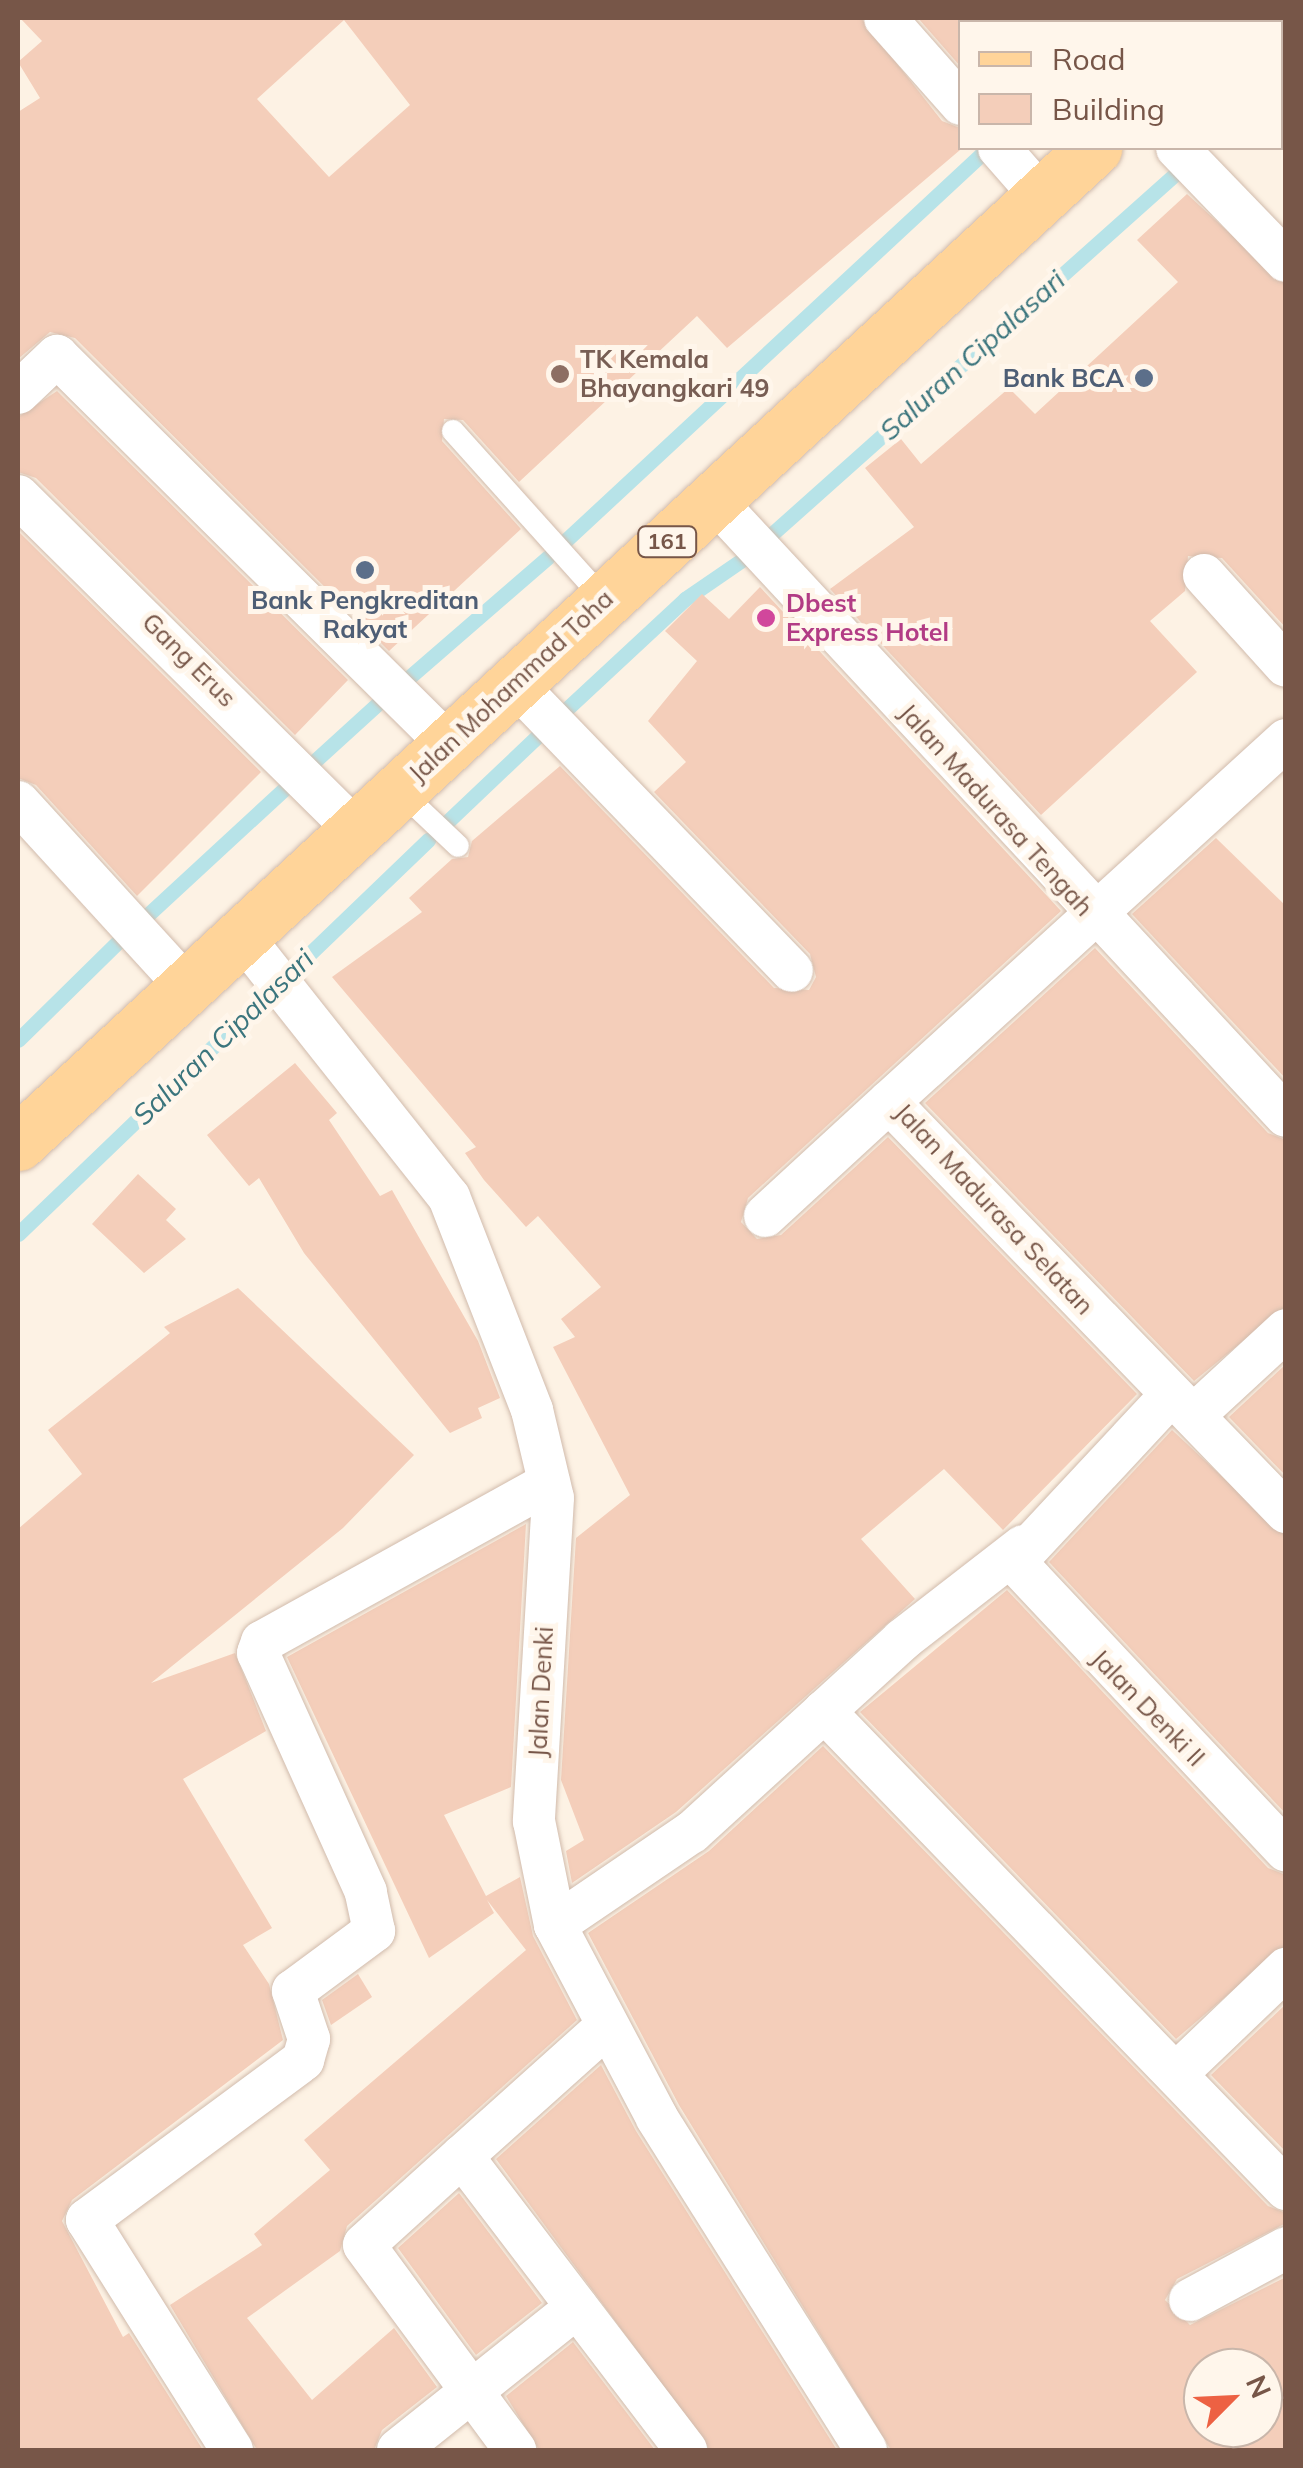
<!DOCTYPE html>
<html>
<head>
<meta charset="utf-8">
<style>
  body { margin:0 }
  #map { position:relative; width:1303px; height:2468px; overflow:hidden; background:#fdf2e4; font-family:Mulish,sans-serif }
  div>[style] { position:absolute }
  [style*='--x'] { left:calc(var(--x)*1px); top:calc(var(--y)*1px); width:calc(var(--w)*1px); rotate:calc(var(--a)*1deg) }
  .stream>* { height:15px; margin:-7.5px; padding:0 7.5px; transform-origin:7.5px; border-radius:7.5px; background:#b7e3e8 }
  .building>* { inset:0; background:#f4ceba }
  .roads { filter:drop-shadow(0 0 2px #d1bbac) drop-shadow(0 0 2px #d1bbac) }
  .service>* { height:22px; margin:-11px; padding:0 11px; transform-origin:11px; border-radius:11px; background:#fff }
  .minor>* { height:42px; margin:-21px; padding:0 21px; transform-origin:21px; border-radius:21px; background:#fff }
  .primary>* { height:55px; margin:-27.5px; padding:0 27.5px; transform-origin:27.5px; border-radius:27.5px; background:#ffd499 }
  .dots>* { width:28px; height:28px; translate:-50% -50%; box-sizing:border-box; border:5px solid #fff6eb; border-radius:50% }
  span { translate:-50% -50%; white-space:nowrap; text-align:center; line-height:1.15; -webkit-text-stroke:10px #fff6eb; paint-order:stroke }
  .shield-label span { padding:2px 8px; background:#fff6eb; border:2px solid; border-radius:8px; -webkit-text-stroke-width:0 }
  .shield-label { font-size:22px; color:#775648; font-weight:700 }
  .education-label { font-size:25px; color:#785e54; font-weight:700 }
  .left { translate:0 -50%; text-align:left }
  .service-label { font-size:25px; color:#4e5e75; font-weight:700 }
  .right { translate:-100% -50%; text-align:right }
  .hotel-label { font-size:25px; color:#b23c85; font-weight:700 }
  .street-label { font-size:25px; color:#775648 }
  .water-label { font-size:28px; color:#3b757d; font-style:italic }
  .frame { position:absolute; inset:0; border:20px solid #775648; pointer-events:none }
  .legend { position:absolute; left:958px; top:20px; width:325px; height:130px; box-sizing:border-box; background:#fff6eb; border:2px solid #c9b6aa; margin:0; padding:12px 18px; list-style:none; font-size:30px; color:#775648 }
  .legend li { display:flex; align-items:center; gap:20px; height:50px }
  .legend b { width:50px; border:2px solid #c9b6aa }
  .north { position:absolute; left:1183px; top:2348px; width:100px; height:100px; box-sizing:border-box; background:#fff6eb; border:2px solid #c9b6aa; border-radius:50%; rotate:66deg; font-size:28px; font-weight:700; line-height:40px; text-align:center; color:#775648 }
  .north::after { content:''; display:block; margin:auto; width:35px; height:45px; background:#ed6143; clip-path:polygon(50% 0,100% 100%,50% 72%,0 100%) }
</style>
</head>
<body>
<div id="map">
  <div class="stream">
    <div style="--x:1123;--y:22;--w:7;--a:-34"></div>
    <div style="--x:1280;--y:73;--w:7;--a:-34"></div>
    <div style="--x:564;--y:542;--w:577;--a:-42.89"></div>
    <div style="--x:763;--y:542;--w:562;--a:-41.75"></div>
    <div style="--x:398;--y:687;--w:198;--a:-40.9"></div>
    <div style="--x:557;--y:718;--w:175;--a:-42.9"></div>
    <div style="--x:685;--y:599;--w:78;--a:-34.5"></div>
    <div style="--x:307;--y:768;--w:107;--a:-42.3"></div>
    <div style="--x:446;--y:823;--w:138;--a:-43.5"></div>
    <div style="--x:140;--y:922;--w:211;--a:-42.7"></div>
    <div style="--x:18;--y:1040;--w:151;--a:-44.5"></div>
    <div style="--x:18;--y:1234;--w:569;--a:-43.86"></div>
  </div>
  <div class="building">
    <div style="clip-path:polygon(evenodd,20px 18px,861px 18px,942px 121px,960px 128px,960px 150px,727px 348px,697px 316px,519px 482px,463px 420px,444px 419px,442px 441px,521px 529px,389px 651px,75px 338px,50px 332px,18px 359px,18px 112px,40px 98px,18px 62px,42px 41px,20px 18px,344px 20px,410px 105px,329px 177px,257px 99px,344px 20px)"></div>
    <div style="clip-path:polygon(918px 18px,960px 18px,960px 66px)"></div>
    <div style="clip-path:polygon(1187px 194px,1286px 285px,1286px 628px,1222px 558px,1188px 556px,1185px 591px,1150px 621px,1197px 672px,1041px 815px,830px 589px,914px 527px,865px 468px,901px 439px,921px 464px,1009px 388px,1035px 414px,1178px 282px,1137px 240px)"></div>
    <div style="clip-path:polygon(57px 391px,348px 680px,295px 735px,36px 478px,18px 472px,18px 417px)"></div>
    <div style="clip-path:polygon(18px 531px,261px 772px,137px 896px,36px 785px,18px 778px)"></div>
    <div style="clip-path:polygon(760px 587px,1061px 911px,748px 1198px,741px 1222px,757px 1239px,781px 1235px,888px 1137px,1137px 1394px,1003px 1530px,944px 1469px,861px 1539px,915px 1599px,676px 1812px,572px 1883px,566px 1851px,584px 1840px,561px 1780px,576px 1538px,630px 1495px,553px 1347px,575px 1337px,561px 1319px,601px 1287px,538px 1216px,526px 1227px,484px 1180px,465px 1153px,476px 1147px,332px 977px,422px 912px,409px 898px,452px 859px,468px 857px,472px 841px,560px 766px,774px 988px,809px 990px,816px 977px,810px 954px,654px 792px,686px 762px,648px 721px,697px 661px,665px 631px,702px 594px,729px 619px)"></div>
    <div style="clip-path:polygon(1216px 838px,1286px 906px,1286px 1079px,1132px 914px)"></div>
    <div style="clip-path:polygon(1095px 948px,1268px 1133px,1286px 1140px,1286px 1306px,1194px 1381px,925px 1103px)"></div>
    <div style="clip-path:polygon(295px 1063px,337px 1113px,329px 1120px,380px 1196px,392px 1190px,478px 1341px,500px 1398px,478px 1408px,482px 1418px,450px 1433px,304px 1253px,259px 1178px,249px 1186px,207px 1135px)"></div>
    <div style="clip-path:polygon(138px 1174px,176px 1209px,166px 1220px,186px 1239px,144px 1273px,92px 1224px)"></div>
    <div style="clip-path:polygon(238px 1288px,414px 1455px,343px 1528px,151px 1683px,235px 1653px,266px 1731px,183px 1779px,272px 1928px,243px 1945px,269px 1984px,283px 2040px,72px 2200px,62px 2221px,123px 2337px,129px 2333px,203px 2450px,18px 2450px,18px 1529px,82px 1474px,48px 1430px,170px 1333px,164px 1327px)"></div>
    <div style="clip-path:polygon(1286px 1364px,1286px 1476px,1229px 1417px)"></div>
    <div style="clip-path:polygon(1172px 1430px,1286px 1536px,1286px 1814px,1049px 1562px)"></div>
    <div style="clip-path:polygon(526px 1524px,511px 1787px,444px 1815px,486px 1896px,520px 1877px,533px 1936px,577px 2020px,347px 2226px,340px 2251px,247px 2318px,312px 2400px,394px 2328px,437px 2387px,382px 2430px,374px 2450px,257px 2450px,170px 2305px,262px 2245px,254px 2234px,330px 2170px,304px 2140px,526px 1950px,487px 1900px,494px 1913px,429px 1958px,287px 1657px)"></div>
    <div style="clip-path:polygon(1007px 1590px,1268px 1868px,1286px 1875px,1286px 1945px,1176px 2039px,860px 1712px)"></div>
    <div style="clip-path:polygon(evenodd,823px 1746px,1268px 2206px,1286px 2213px,1286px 2223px,1177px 2279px,1165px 2300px,1190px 2325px,1286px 2277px,1286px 2450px,891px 2450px,679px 2105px,588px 1933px,709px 1851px,823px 1746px,1203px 2368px,1263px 2368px,1263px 2428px,1203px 2428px,1203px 2368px)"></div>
    <div style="clip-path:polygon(358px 1974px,372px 1997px,331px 2025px,322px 2000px)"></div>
    <div style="clip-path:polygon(1286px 2004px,1286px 2152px,1211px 2075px)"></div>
    <div style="clip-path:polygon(601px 2065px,636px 2131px,837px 2450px,710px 2450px,496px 2159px)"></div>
    <div style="clip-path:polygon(459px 2193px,542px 2303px,476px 2355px,398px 2248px)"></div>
    <div style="clip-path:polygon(573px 2342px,655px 2450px,539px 2450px,506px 2396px)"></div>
  </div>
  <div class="roads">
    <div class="service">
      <div style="--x:453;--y:431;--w:226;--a:48.1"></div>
      <div style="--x:399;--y:790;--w:81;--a:43.5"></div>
    </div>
    <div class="minor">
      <div style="--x:885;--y:18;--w:115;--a:48.5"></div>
      <div style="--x:999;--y:148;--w:64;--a:48.8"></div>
      <div style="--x:1177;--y:148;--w:157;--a:46"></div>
      <div style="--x:18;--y:393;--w:54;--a:-43.5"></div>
      <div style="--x:57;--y:356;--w:551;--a:44.78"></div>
      <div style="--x:18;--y:496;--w:474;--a:44.7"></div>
      <div style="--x:713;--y:499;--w:842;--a:47.12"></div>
      <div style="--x:1204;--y:575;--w:122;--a:48"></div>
      <div style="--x:514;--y:683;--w:400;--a:46"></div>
      <div style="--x:1286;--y:740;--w:537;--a:137.64"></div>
      <div style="--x:889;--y:1102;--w:571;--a:45.92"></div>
      <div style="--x:18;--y:802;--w:249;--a:47.6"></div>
      <div style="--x:242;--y:936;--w:333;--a:51.6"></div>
      <div style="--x:449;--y:1197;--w:229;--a:68.7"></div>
      <div style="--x:532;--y:1410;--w:90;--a:76.6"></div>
      <div style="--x:553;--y:1498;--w:324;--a:93.4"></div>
      <div style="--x:534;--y:1821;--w:106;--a:78.6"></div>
      <div style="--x:555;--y:1925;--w:218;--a:62.1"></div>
      <div style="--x:657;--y:2118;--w:392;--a:57.8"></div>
      <div style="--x:765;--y:1216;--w:168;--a:-42.6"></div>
      <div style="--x:1170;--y:1396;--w:227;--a:133"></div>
      <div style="--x:1015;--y:1562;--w:396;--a:46.8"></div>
      <div style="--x:1194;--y:1415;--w:125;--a:-42.7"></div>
      <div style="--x:824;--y:1711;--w:665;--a:45.98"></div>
      <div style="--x:555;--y:1925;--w:166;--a:-34.2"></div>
      <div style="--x:692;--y:1832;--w:285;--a:-42.4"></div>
      <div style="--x:902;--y:1640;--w:153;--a:-37.8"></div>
      <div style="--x:606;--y:2027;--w:193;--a:138.1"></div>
      <div style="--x:462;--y:2156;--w:370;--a:52.7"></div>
      <div style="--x:1177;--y:2073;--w:151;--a:-43.7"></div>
      <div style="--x:462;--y:2156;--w:132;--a:137.8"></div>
      <div style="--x:364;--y:2245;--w:255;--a:53.6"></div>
      <div style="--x:1190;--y:2300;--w:109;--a:-28.4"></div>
      <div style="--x:232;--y:2450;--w:272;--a:-122.2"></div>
      <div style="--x:87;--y:2220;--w:269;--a:-36.5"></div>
      <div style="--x:303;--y:2060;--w:22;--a:-74"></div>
      <div style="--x:309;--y:2039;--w:51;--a:-108.4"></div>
      <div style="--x:293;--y:1991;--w:101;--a:-36.5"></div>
      <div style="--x:374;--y:1931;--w:40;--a:-102"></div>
      <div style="--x:366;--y:1892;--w:262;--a:-114.3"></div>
      <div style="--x:258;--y:1653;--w:12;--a:-70"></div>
      <div style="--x:262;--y:1642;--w:328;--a:-29"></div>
      <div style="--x:398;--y:2450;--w:229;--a:-38.6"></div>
    </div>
    <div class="primary">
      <div style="--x:1228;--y:22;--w:7;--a:-34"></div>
      <div style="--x:18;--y:1143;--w:1466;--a:-42.76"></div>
    </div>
  </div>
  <div class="dots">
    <div style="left:560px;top:374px;background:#8d6e63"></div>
    <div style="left:1144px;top:378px;background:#5c6f8a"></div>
    <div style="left:365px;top:570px;background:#5c6f8a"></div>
    <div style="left:766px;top:618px;background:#d1479c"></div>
  </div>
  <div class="shield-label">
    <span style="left:667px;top:542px">161</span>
  </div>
  <div class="education-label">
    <span class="left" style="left:580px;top:374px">TK Kemala<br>Bhayangkari 49</span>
  </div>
  <div class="service-label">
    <span class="right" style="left:1124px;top:378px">Bank BCA</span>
    <span style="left:365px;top:615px">Bank Pengkreditan<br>Rakyat</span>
  </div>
  <div class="hotel-label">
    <span class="left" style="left:786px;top:618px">Dbest<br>Express Hotel</span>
  </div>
  <div class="street-label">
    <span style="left:189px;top:660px;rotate:45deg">Gang Erus</span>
    <span style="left:511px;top:686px;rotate:-43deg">Jalan Mohammad Toha</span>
    <span style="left:996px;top:810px;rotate:48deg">Jalan Madurasa Tengah</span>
    <span style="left:994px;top:1209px;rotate:47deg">Jalan Madurasa Selatan</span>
    <span style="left:541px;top:1692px;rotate:-87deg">Jalan Denki</span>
    <span style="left:1148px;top:1708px;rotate:46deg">Jalan Denki II</span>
  </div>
  <div class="water-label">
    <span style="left:972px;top:355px;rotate:-42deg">Saluran Cipalasari</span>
    <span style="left:223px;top:1037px;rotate:-44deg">Saluran Cipalasari</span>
  </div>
  <div class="frame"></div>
  <ul class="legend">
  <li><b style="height:12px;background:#ffd499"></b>Road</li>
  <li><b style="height:28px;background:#f4ceba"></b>Building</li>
  </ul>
  <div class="north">N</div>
</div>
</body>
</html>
